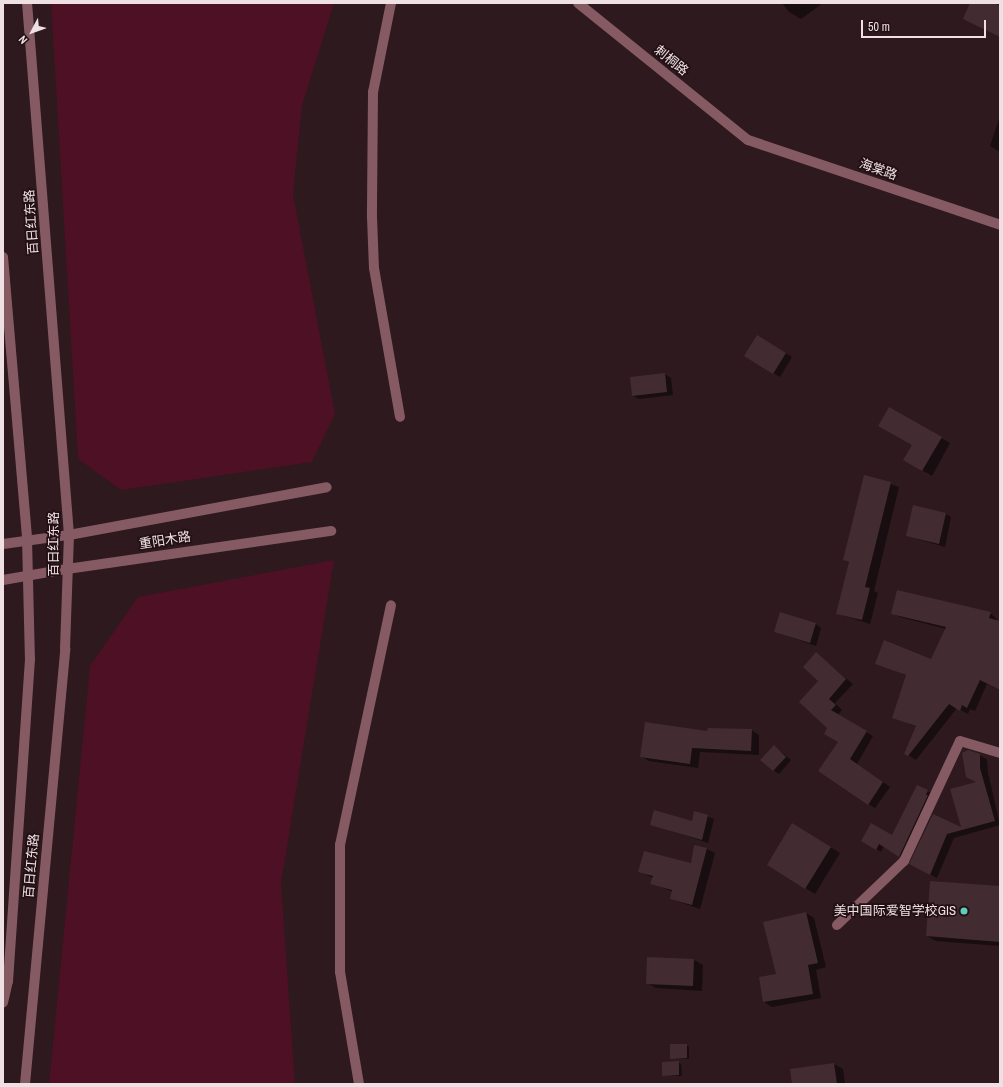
<!DOCTYPE html>
<html>
<head>
<meta charset="utf-8">
<style>
  body { margin:0 }
  #map { position:relative; width:1003px; height:1087px; overflow:hidden; background:#2d191e; font-family:"Archivo Narrow","Noto Sans SC",sans-serif }
  div>[style] { position:absolute }
  [style*='--x'] { left:calc(var(--x)*1px); top:calc(var(--y)*1px); width:calc(var(--w)*1px); rotate:calc(var(--a)*1deg) }
  .green>* { inset:0; background:#4d1024 }
  .shadow>* { inset:0; background:#0007 }
  .building>* { inset:0; background:#422c31 }
  .minor>* { height:10px; margin:-5px; padding:0 5px; transform-origin:5px; border-radius:5px; background:#855a63 }
  .tertiary>* { height:10px; margin:-5px; padding:0 5px; transform-origin:5px; border-radius:5px; background:#855a63 }
  .dots>* { width:11px; height:11px; translate:-50% -50%; box-sizing:border-box; border:2px solid #231015; border-radius:50% }
  span { translate:-50% -50%; white-space:nowrap; text-align:center; line-height:1.15; -webkit-text-stroke:3.5px #231015; paint-order:stroke }
  .street-label { font-size:13px; color:#efe1e3 }
  .poi-label { font-size:13px; color:#efe1e3 }
  .right { translate:-100% -50%; text-align:right }
  .frame { position:absolute; inset:0; border:4px solid #efe1e3; pointer-events:none }
  .north { position:absolute; left:12px; top:12px; width:40px; height:40px; -webkit-text-stroke:3px #231015; paint-order:stroke; rotate:229deg; font-size:11px; font-weight:700; line-height:16px; text-align:center; color:#efe1e3 }
  .north::after { content:''; display:block; margin:auto; width:14px; height:18px; background:#efe1e3; clip-path:polygon(50% 0,100% 100%,50% 72%,0 100%) }
  .scale { position:absolute; left:861px; top:20px; width:125px; height:18px; box-sizing:border-box; border:2px solid #efe1e3; border-top:0; padding-left:5px; font-size:12px; line-height:14px; white-space:nowrap; color:#efe1e3; -webkit-text-stroke:3px #231015; paint-order:stroke }
</style>
</head>
<body>
<div id="map">
  <div class="green">
    <div style="clip-path:polygon(51px 3px,334px 3px,302px 106px,293px 194px,335px 414px,312px 462px,121px 490px,78px 459px)"></div>
    <div style="clip-path:polygon(334px 560px,281px 883px,295px 1084px,49px 1084px,90px 666px,138px 597px)"></div>
  </div>
  <div class="shadow">
    <div style="clip-path:polygon(782px 3px,823px 3px,801px 19px,789px 12px)"></div>
    <div style="clip-path:polygon(1000px 116px,1000px 152px,990px 146px)"></div>
    <div style="clip-path:polygon(757px 336px,792px 357px,780px 377px,745px 356px)"></div>
    <div style="clip-path:polygon(665px 374px,671px 378px,673px 395px,639px 399px,633px 396px)"></div>
    <div style="clip-path:polygon(890px 408px,950px 443px,932px 476px,905px 460px,913px 445px)"></div>
    <div style="clip-path:polygon(865px 476px,899px 487px,874px 591px,878px 593px,870px 624px,838px 614px,850px 563px,844px 560px)"></div>
    <div style="clip-path:polygon(946px 514px,951px 517px,945px 547px,907px 536px)"></div>
    <div style="clip-path:polygon(892px 613px,990px 613px,1000px 622px,1000px 690px,987px 684px,975px 711px,970px 709px,968px 714px,957px 708px,916px 760px,905px 753px,917px 727px,893px 717px,907px 676px,877px 663px,932px 660px,946px 629px,900px 617px)"></div>
    <div style="clip-path:polygon(816px 624px,821px 628px,816px 646px,775px 632px)"></div>
    <div style="clip-path:polygon(816px 654px,853px 684px,835px 703px,842px 710px,838px 715px,873px 736px,857px 764px,890px 787px,875px 808px,868px 804px,839px 742px,828px 728px)"></div>
    <div style="clip-path:polygon(751px 730px,759px 735px,759px 755px,700px 752px,698px 768px,649px 761px,641px 756px,708px 732px)"></div>
    <div style="clip-path:polygon(774px 746px,791px 760px,779px 774px,773px 770px)"></div>
    <div style="clip-path:polygon(979px 755px,987px 759px,988px 773px,1000px 825px,954px 838px,937px 878px,918px 868px,933px 816px,962px 828px,978px 782px)"></div>
    <div style="clip-path:polygon(927px 791px,933px 794px,904px 859px,884px 846px,881px 852px,863px 841px,893px 837px)"></div>
    <div style="clip-path:polygon(695px 812px,714px 819px,708px 843px,651px 824px,693px 822px)"></div>
    <div style="clip-path:polygon(802px 830px,840px 853px,815px 894px,768px 865px)"></div>
    <div style="clip-path:polygon(707px 849px,715px 853px,700px 909px,671px 899px,673px 892px,652px 883px,653px 878px,640px 871px,691px 864px)"></div>
    <div style="clip-path:polygon(1000px 887px,1000px 946px,936px 941px,927px 936px)"></div>
    <div style="clip-path:polygon(806px 913px,814px 918px,826px 967px,816px 970px,821px 998px,772px 1007px,764px 1002px,760px 978px,777px 975px)"></div>
    <div style="clip-path:polygon(694px 960px,703px 965px,702px 991px,656px 988px,647px 983px)"></div>
    <div style="clip-path:polygon(686px 1045px,689px 1047px,689px 1059px,671px 1058px)"></div>
    <div style="clip-path:polygon(678px 1062px,681px 1064px,682px 1076px,663px 1075px)"></div>
    <div style="clip-path:polygon(834px 1064px,843px 1069px,845px 1084px,793px 1084px)"></div>
  </div>
  <div class="building">
    <div style="clip-path:polygon(970px 3px,994px 3px,1000px 6px,1000px 37px,963px 19px)"></div>
    <div style="clip-path:polygon(757px 335px,786px 353px,773px 374px,744px 356px)"></div>
    <div style="clip-path:polygon(665px 373px,667px 392px,632px 396px,630px 377px)"></div>
    <div style="clip-path:polygon(889px 407px,942px 437px,922px 471px,903px 460px,912px 445px,878px 426px)"></div>
    <div style="clip-path:polygon(864px 475px,891px 482px,865px 587px,870px 588px,862px 620px,836px 614px,849px 562px,843px 560px)"></div>
    <div style="clip-path:polygon(913px 505px,946px 513px,939px 544px,906px 536px)"></div>
    <div style="clip-path:polygon(897px 590px,991px 612px,989px 618px,1000px 621px,1000px 690px,980px 680px,967px 708px,962px 705px,960px 711px,949px 704px,908px 756px,904px 754px,916px 726px,892px 718px,906px 675px,875px 664px,884px 640px,931px 659px,946px 627px,891px 614px)"></div>
    <div style="clip-path:polygon(780px 612px,816px 623px,810px 643px,774px 632px)"></div>
    <div style="clip-path:polygon(816px 652px,846px 679px,829px 699px,836px 705px,831px 710px,867px 731px,850px 759px,883px 782px,868px 805px,818px 771px,838px 742px,824px 734px,827px 728px,799px 702px,818px 681px,803px 667px)"></div>
    <div style="clip-path:polygon(645px 722px,707px 731px,708px 728px,752px 729px,751px 751px,692px 748px,690px 764px,640px 757px)"></div>
    <div style="clip-path:polygon(774px 745px,786px 757px,773px 771px,760px 760px)"></div>
    <div style="clip-path:polygon(968px 750px,980px 754px,980px 768px,995px 821px,947px 834px,930px 875px,909px 864px,933px 814px,961px 827px,950px 789px,976px 782px,966px 777px,962px 753px)"></div>
    <div style="clip-path:polygon(917px 785px,928px 790px,926px 795px,928px 795px,899px 857px,879px 844px,876px 850px,861px 841px,871px 823px,892px 835px)"></div>
    <div style="clip-path:polygon(654px 810px,692px 821px,694px 811px,708px 815px,702px 840px,650px 825px)"></div>
    <div style="clip-path:polygon(792px 823px,831px 847px,805px 889px,767px 865px)"></div>
    <div style="clip-path:polygon(694px 845px,707px 848px,692px 905px,670px 899px,672px 890px,650px 884px,653px 876px,638px 872px,644px 851px,691px 863px)"></div>
    <div style="clip-path:polygon(930px 881px,1000px 886px,1000px 942px,926px 936px)"></div>
    <div style="clip-path:polygon(806px 912px,818px 963px,808px 965px,813px 994px,763px 1002px,759px 977px,776px 974px,763px 922px)"></div>
    <div style="clip-path:polygon(647px 957px,694px 959px,693px 986px,646px 984px)"></div>
    <div style="clip-path:polygon(670px 1044px,687px 1044px,687px 1058px,670px 1059px)"></div>
    <div style="clip-path:polygon(679px 1061px,679px 1075px,662px 1076px,662px 1062px)"></div>
    <div style="clip-path:polygon(834px 1063px,837px 1084px,792px 1084px,790px 1069px)"></div>
  </div>
  <div class="minor">
    <div style="--x:391;--y:3;--w:91;--a:101.4"></div>
    <div style="--x:373;--y:92;--w:125;--a:90.5"></div>
    <div style="--x:372;--y:217;--w:51;--a:87.8"></div>
    <div style="--x:374;--y:268;--w:151;--a:80.1"></div>
    <div style="--x:578;--y:3;--w:218;--a:38.9"></div>
    <div style="--x:748;--y:140;--w:266;--a:18.6"></div>
    <div style="--x:837;--y:925;--w:93;--a:-43.7"></div>
    <div style="--x:904;--y:861;--w:132;--a:-65"></div>
    <div style="--x:960;--y:741;--w:42;--a:16.7"></div>
    <div style="--x:359;--y:1084;--w:114;--a:-99.6"></div>
    <div style="--x:340;--y:972;--w:127;--a:-90"></div>
    <div style="--x:340;--y:845;--w:245;--a:-78"></div>
  </div>
  <div class="tertiary">
    <div style="--x:3;--y:257;--w:283;--a:85.1"></div>
    <div style="--x:27;--y:539;--w:120;--a:88.6"></div>
    <div style="--x:30;--y:659;--w:323;--a:93.9"></div>
    <div style="--x:8;--y:981;--w:22;--a:103"></div>
    <div style="--x:3;--y:544;--w:67;--a:-7.8"></div>
    <div style="--x:69;--y:535;--w:262;--a:-10.5"></div>
    <div style="--x:3;--y:580;--w:65;--a:-9.8"></div>
    <div style="--x:67;--y:569;--w:267;--a:-8.2"></div>
    <div style="--x:25;--y:1084;--w:437;--a:-84.7"></div>
    <div style="--x:65;--y:649;--w:114;--a:-88"></div>
    <div style="--x:69;--y:535;--w:534;--a:-94.51"></div>
  </div>
  <div class="dots">
    <div style="left:964px;top:911px;background:#5cceba"></div>
  </div>
  <div class="street-label">
    <span style="left:671px;top:61px;rotate:39deg">刺桐路</span>
    <span style="left:878px;top:170px;rotate:19deg">海棠路</span>
    <span style="left:32px;top:222px;rotate:-94deg">百日红东路</span>
    <span style="left:165px;top:541px;rotate:-9deg">重阳木路</span>
    <span style="left:54px;top:544px;rotate:-90deg">百日红东路</span>
    <span style="left:32px;top:866px;rotate:-85deg">百日红东路</span>
  </div>
  <div class="poi-label">
    <span class="right" style="left:956px;top:911px">美中国际爱智学校GIS</span>
  </div>
  <div class="frame"></div>
  <div class="north">N</div>
  <div class="scale">50 m</div>
</div>
</body>
</html>
